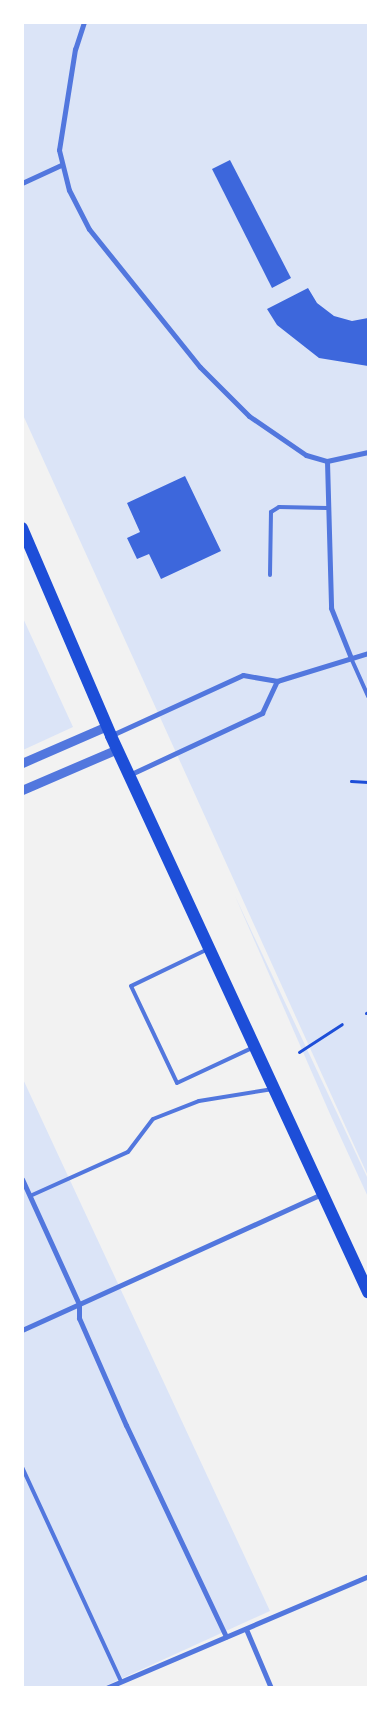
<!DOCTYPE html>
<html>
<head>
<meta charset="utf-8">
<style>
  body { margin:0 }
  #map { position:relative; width:391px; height:1710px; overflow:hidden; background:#f2f2f2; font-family:"Open Sans",sans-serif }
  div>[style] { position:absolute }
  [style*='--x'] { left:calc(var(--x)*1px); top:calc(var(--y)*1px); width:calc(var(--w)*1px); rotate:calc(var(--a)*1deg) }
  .green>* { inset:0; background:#dbe4f7 }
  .building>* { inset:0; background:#3d67dc }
  .path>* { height:3px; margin:-1.5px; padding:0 1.5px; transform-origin:1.5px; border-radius:1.5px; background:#1d4ed8 }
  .service>* { height:4px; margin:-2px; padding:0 2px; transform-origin:2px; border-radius:2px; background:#5277de }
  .minor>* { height:5px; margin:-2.5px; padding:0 2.5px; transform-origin:2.5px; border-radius:2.5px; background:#5277de }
  .tertiary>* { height:9px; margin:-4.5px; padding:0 4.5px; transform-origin:4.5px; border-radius:4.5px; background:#5277de }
  .primary>* { height:12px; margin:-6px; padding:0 6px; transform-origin:6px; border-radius:6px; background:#1d4ed8 }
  span { translate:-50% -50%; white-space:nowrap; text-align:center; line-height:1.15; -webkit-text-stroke:4.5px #fff; paint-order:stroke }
  .frame { position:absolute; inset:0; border:24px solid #fff; pointer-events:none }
</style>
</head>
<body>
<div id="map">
  <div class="green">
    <div style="clip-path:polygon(23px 23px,368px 23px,368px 1176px,23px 415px)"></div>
    <div style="clip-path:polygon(22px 616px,73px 727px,23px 750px,22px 750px)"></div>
    <div style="clip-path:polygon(235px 896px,368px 1179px,368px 1197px,330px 1114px)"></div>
    <div style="clip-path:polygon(22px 1077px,270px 1611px,103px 1687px,23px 1687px)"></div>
  </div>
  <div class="building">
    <div style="clip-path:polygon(230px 160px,291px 278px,272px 288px,212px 169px)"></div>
    <div style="clip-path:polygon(308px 288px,317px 303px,334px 316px,352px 321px,368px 318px,368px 366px,319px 358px,277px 325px,267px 309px)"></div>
    <div style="clip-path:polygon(185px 476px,221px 551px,161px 579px,149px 554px,137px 559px,127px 538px,140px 532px,127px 503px)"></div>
  </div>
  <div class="path">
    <div style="--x:351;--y:781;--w:17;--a:3"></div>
    <div style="--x:366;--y:1013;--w:2;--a:-27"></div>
    <div style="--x:299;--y:1052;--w:51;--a:-33.1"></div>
  </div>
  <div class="service">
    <div style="--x:270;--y:575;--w:63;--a:-89.1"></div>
    <div style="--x:271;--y:512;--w:9;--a:-32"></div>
    <div style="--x:279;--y:507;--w:48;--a:1.2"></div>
    <div style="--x:351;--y:658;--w:42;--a:65.9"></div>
    <div style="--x:208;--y:949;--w:85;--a:154.3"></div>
    <div style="--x:131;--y:986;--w:107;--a:64.6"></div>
    <div style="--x:177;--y:1083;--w:83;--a:-25"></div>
    <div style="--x:30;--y:1196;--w:107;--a:-24.2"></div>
    <div style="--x:128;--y:1152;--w:41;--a:-52.9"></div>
    <div style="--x:153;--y:1119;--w:49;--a:-21.4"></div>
    <div style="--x:199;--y:1101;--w:75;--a:-9.2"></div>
    <div style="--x:22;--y:1467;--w:236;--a:65.2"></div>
  </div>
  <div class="minor">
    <div style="--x:84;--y:22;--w:28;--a:108"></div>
    <div style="--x:75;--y:49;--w:102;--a:99"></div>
    <div style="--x:59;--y:150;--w:41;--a:76"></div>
    <div style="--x:69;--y:190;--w:44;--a:62.9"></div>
    <div style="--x:89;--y:229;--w:177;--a:51.2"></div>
    <div style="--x:200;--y:367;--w:69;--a:45"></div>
    <div style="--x:249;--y:416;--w:69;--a:34.4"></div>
    <div style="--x:306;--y:455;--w:22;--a:16"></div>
    <div style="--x:327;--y:461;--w:42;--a:-12.4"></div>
    <div style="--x:22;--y:183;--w:43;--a:-24.8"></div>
    <div style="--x:327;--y:461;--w:147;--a:88.4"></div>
    <div style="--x:331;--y:608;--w:54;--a:68.2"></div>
    <div style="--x:112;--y:735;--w:144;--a:-24.6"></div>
    <div style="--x:243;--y:675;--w:35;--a:10"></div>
    <div style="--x:277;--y:681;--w:95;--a:-17.1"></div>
    <div style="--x:129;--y:775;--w:147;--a:-25"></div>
    <div style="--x:262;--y:713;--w:35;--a:-65"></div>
    <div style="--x:22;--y:1179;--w:137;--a:65.5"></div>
    <div style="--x:79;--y:1304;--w:14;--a:90"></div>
    <div style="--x:79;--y:1318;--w:117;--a:66.3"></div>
    <div style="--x:126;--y:1425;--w:234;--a:64.7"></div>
    <div style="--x:22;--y:1330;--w:329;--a:-24.4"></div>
    <div style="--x:246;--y:1629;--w:64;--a:67"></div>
    <div style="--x:106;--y:1688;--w:285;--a:-23.1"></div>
  </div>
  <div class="tertiary">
    <div style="--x:22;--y:763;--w:93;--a:-23.5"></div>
    <div style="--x:22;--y:790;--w:103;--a:-23.3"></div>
  </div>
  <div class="primary">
    <div style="--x:22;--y:528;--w:226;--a:66.8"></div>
    <div style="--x:111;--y:736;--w:613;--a:65.19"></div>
  </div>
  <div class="frame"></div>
</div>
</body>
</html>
